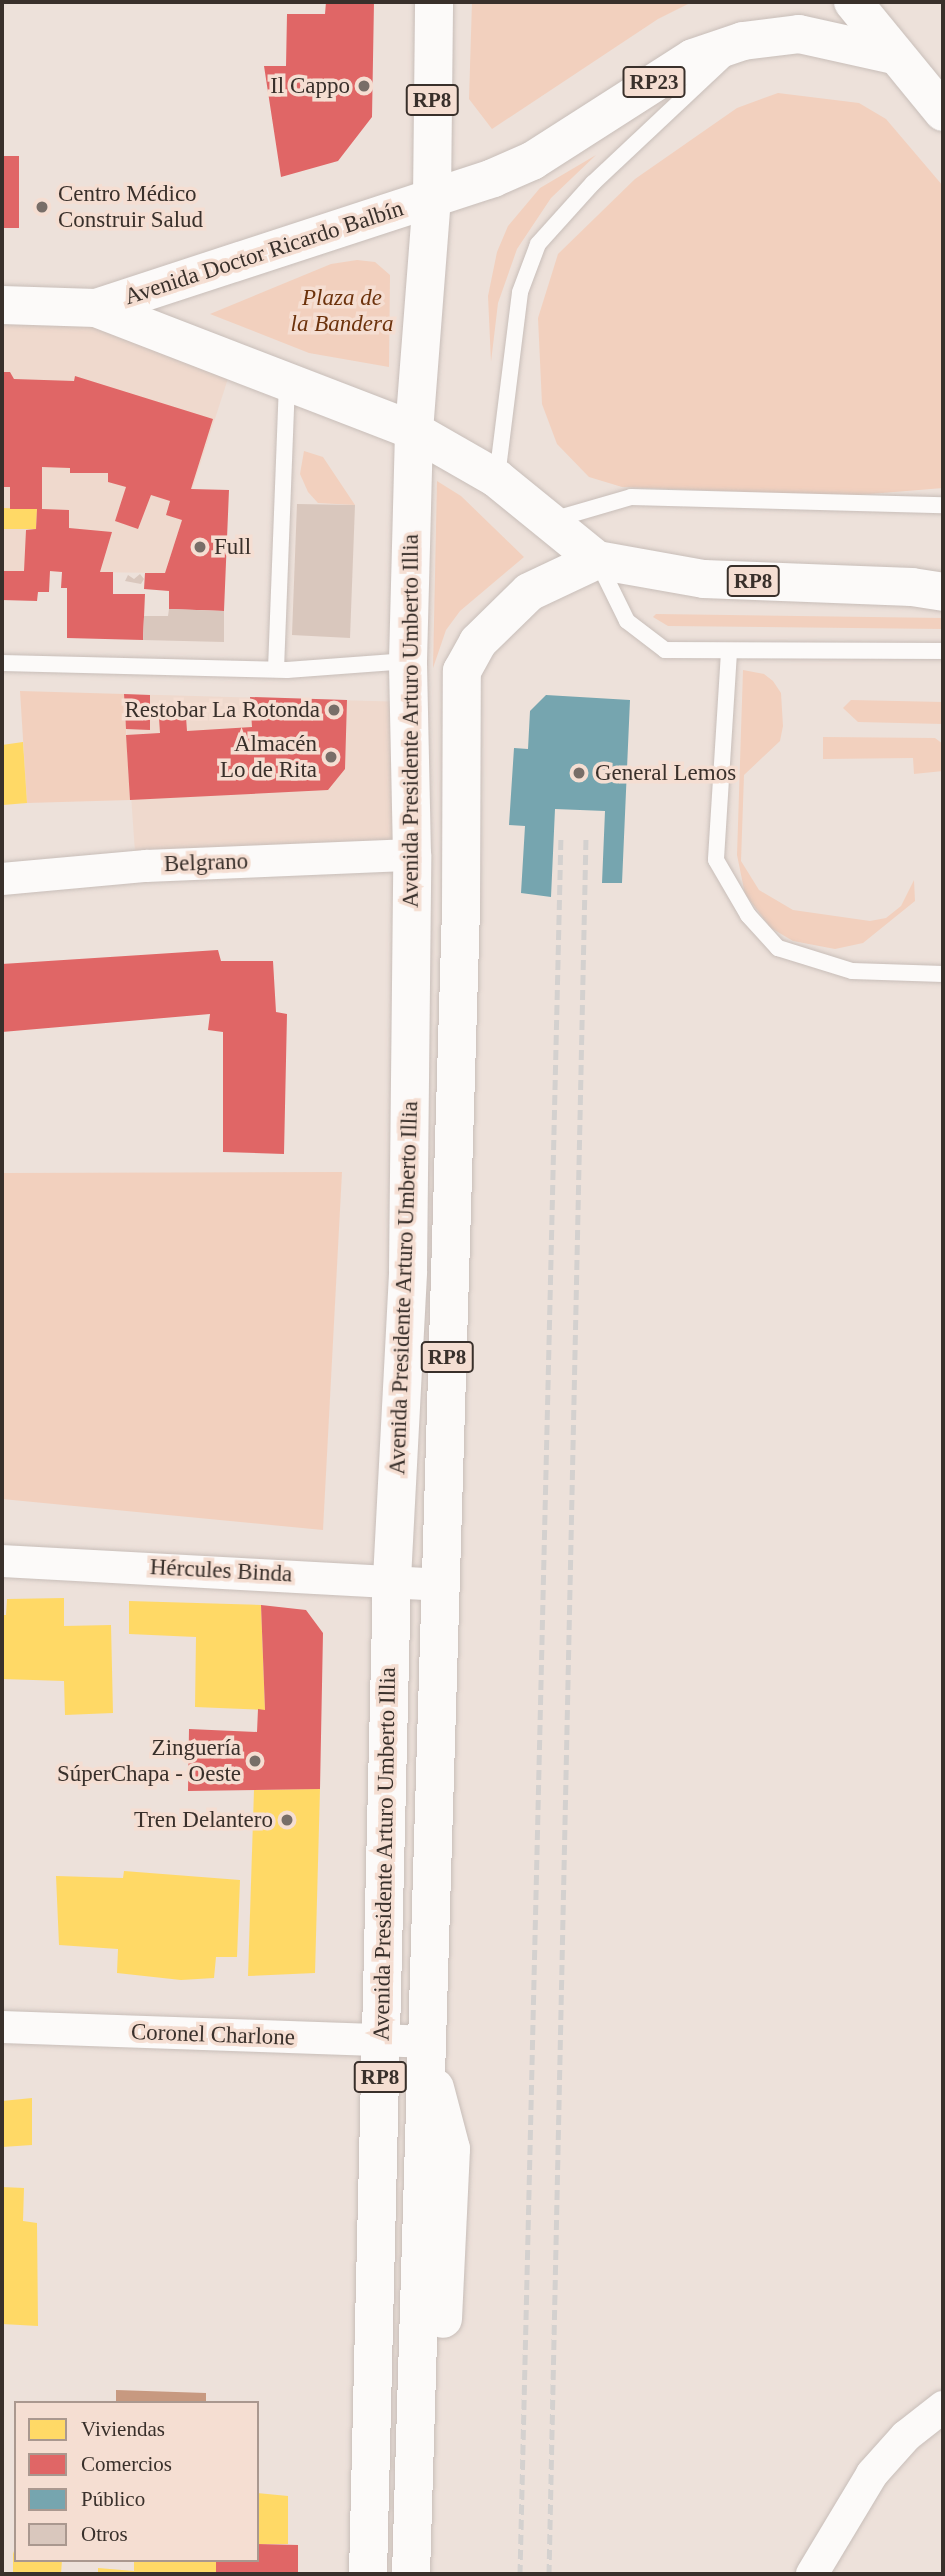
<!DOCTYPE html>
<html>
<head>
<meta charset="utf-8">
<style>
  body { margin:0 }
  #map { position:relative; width:945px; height:2576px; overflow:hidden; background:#ede1da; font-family:"Times New Roman",serif }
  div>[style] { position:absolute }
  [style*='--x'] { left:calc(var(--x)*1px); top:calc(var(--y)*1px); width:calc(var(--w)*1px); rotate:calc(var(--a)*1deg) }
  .built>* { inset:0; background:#efd9cd }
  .green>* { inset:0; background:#f2d0be }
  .water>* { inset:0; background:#c79980 }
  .homes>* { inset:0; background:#ffd966 }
  .shops>* { inset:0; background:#e06666 }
  .public>* { inset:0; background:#76a5af }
  .building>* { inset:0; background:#d9c7bd }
  .roads { filter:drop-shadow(0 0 2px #c8beb9) drop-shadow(0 0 2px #c8beb9) }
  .service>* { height:16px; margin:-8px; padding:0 8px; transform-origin:8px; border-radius:8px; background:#fcfaf9 }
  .minor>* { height:32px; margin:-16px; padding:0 16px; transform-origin:16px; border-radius:16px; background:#fcfaf9 }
  .primary>* { height:38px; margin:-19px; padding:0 19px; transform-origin:19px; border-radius:19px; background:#fcfaf9 }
  .rail>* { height:5px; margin-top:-2.5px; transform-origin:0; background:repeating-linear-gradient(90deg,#d4d1cf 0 10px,transparent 0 15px) }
  .dots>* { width:19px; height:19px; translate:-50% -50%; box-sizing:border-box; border:4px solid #f5ded2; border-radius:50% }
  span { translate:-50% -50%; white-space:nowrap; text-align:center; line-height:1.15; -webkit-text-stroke:7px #f5ded2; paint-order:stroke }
  .shield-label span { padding:2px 5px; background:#f5ded2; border:2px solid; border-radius:5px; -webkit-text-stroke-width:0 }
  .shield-label { font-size:21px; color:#39302b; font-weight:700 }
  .poi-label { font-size:23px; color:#39302b }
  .right { translate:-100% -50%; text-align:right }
  .left { translate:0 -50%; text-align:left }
  .street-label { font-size:23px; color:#39302b }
  .park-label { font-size:23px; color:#6c320c; font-style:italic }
  .frame { position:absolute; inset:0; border:4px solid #39302b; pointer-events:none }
  .legend { position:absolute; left:14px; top:2401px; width:245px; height:161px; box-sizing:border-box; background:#f5ded2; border:2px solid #aa988f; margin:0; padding:9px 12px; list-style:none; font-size:21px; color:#39302b }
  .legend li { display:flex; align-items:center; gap:14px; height:35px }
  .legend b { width:35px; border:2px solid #aa988f }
</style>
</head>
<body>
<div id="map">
  <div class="built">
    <div style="clip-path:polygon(2px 305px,234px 360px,165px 573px,2px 571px)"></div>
    <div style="clip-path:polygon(124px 694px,408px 702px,412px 855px,136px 867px)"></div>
  </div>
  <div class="green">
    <div style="clip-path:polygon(472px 2px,692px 2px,658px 19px,492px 129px,469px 99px)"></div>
    <div style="clip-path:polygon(778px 93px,859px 103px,886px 119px,943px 186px,943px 488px,845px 496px,622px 487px,589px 477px,557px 444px,542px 404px,538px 318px,558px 254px,635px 179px,737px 108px)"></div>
    <div style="clip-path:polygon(596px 155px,551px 198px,517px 249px,498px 303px,491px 362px,488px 296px,497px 252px,508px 226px,540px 188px)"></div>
    <div style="clip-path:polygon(357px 260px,375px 262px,390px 275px,389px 367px,309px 353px,210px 314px,331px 264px)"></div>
    <div style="clip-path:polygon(304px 451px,323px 457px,355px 505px,318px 503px,308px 492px,300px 474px)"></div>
    <div style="clip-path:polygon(437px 481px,461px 496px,524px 557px,460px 611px,446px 630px,433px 668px)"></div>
    <div style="clip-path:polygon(656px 614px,943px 618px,943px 629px,668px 626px,653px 617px)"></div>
    <div style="clip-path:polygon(743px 670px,764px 674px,773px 681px,781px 693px,783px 726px,780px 741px,744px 775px,741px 861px,759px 890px,793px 910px,870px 921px,886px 918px,901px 906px,914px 880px,915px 901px,863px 943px,835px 949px,793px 941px,771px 928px,745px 894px,737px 855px)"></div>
    <div style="clip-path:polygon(20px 691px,124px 694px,130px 800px,27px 803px)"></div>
    <div style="clip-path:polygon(851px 700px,943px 702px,943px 724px,858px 722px,843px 708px)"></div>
    <div style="clip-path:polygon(823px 737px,935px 738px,943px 744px,943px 771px,914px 774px,913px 758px,823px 759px)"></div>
    <div style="clip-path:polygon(342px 1172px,323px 1530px,2px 1499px,2px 1173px)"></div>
  </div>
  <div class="water">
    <div style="clip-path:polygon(116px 2390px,206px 2393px,206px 2403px,116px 2403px)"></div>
  </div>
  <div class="homes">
    <div style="clip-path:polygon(2px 508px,37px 509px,36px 529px,2px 529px)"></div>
    <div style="clip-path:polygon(23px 742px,27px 803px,3px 805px,2px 745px)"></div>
    <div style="clip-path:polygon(64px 1598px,64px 1626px,111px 1625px,113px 1713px,65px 1715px,64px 1681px,2px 1679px,2px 1615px,6px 1615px,7px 1599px)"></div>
    <div style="clip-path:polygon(129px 1601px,261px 1605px,265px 1710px,195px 1707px,196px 1637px,129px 1634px)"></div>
    <div style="clip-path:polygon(320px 1789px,315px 1973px,248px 1976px,254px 1790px)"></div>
    <div style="clip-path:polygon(124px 1871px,240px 1880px,237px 1957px,216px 1957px,214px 1978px,181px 1980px,117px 1973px,118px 1949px,59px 1945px,56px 1876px,123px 1878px)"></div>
    <div style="clip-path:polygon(32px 2098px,32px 2145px,2px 2147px,2px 2101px)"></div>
    <div style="clip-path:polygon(2px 2187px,24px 2188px,23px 2221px,37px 2223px,38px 2326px,2px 2324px)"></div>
    <div style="clip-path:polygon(257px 2493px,288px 2496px,288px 2544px,257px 2544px)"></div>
    <div style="clip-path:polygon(13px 2551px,16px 2560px,62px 2560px,61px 2574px,13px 2574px)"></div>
    <div style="clip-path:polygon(134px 2560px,216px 2560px,216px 2574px,98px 2574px,98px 2568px,134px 2571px)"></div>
  </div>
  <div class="shops">
    <div style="clip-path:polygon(326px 2px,374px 2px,372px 117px,338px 161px,281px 177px,264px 66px,286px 66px,287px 14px,325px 14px)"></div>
    <div style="clip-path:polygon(2px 156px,19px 156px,19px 228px,2px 228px)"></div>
    <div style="clip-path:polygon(2px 372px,10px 372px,14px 379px,74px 381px,75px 376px,213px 419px,191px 489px,229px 490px,224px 611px,169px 609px,169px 591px,144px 589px,145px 573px,165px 573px,182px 520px,166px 515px,170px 501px,151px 495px,138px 529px,115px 521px,126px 487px,108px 482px,108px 473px,70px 473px,70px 468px,42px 467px,42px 509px,69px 510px,69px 528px,112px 532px,100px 572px,113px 572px,113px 594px,145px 594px,143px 640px,67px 638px,67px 588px,61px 588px,62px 572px,50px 571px,49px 592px,38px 592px,37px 601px,2px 600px,2px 571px,24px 571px,26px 530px,36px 529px,37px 509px,10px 509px,10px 487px,2px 487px)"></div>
    <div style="clip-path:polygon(124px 694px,150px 695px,150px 730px,126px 729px)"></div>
    <div style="clip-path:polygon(250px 697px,347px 700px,345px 769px,328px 790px,130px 800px,126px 735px,160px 733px,158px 703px,185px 703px,187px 731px,252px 727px)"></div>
    <div style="clip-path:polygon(218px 950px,221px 961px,273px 961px,276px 1012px,287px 1014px,284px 1154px,223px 1152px,223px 1032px,208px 1030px,210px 1014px,2px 1032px,2px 964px)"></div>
    <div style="clip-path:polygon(261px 1605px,306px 1610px,323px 1633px,320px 1789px,188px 1791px,189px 1729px,257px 1732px,258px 1709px,265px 1710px)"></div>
    <div style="clip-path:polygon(257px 2544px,298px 2545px,298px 2574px,216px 2574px,216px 2560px,257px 2560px)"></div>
  </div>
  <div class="public">
    <div style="clip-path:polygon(546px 695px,630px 700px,622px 883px,602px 883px,605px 811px,555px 809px,551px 897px,521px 893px,525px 826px,509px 825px,514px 748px,528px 749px,530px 711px)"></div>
  </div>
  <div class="building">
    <div style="clip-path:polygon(297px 504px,355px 505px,350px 638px,292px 635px)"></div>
    <div style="clip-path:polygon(140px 574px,144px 579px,141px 584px,125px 581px,128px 575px,134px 579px)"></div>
    <div style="clip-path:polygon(169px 609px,224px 611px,224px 642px,143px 640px,144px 616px,168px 616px)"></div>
  </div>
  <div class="roads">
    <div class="service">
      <div style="--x:497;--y:477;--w:186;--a:-82.9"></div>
      <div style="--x:520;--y:292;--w:51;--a:-69.4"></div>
      <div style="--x:538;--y:244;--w:82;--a:-48"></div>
      <div style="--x:593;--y:183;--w:183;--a:-43.2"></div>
      <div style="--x:552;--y:520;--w:82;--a:-16.2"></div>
      <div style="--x:631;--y:497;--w:312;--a:1.5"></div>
      <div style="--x:598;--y:562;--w:66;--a:63.8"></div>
      <div style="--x:627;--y:621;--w:48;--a:37.3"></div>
      <div style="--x:665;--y:650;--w:278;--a:0.2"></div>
      <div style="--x:729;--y:652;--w:208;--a:93.6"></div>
      <div style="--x:716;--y:860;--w:64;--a:59.8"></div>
      <div style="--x:748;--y:915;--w:45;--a:47.7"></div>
      <div style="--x:778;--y:948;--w:77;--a:17.3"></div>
      <div style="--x:852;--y:971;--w:91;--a:1.9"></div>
      <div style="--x:2;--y:663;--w:285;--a:1.4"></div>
      <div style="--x:287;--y:670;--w:121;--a:-4.3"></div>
      <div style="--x:276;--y:669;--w:288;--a:-87.8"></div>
    </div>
    <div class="minor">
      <div style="--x:2;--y:879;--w:145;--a:-5.2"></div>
      <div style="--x:146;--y:866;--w:266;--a:-2.4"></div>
      <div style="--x:2;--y:1561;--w:440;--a:3.1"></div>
      <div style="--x:2;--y:2027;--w:422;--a:2"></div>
      <div style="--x:812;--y:2574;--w:117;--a:-59"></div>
      <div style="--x:872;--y:2474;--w:51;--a:-48.2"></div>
      <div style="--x:906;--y:2436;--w:47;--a:-38.1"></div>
    </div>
    <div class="primary">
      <div style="--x:853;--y:2;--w:142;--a:50.7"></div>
      <div style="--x:2;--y:305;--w:94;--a:1.8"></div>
      <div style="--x:96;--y:308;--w:341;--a:21.1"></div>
      <div style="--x:414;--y:431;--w:95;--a:29.8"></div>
      <div style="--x:496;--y:478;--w:130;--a:39.1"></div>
      <div style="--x:597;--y:560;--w:109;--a:10.1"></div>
      <div style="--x:704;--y:579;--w:208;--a:2.2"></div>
      <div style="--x:912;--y:587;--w:31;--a:9"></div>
      <div style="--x:96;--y:308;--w:418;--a:-18.1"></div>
      <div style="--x:493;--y:178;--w:43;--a:-23.6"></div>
      <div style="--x:532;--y:161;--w:191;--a:-32.6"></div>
      <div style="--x:693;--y:58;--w:53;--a:-18.8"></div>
      <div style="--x:743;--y:41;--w:56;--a:-7.1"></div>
      <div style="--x:799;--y:34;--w:97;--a:12.5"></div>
      <div style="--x:435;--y:2088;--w:63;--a:75.3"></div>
      <div style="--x:451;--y:2149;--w:170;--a:92.7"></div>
      <div style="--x:368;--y:2574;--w:995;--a:-88.62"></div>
      <div style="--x:392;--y:1579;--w:308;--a:-87"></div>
      <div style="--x:408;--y:1271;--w:416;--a:-89.4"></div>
      <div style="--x:412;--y:855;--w:194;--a:-91.2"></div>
      <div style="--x:408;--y:661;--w:230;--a:-88.5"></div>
      <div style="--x:414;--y:431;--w:233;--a:-85.6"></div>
      <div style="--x:432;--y:199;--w:197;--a:-89.4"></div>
      <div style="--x:411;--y:2574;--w:1667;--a:-88.28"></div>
      <div style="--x:461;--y:908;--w:237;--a:-89.8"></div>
      <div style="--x:462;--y:671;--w:33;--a:-61"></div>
      <div style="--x:478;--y:642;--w:71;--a:-44.4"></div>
      <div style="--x:529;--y:592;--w:75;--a:-25.2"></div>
    </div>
  </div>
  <div class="rail">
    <div style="--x:520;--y:2574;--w:1736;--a:-88.65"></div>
    <div style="--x:549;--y:2574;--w:1735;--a:-88.78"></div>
  </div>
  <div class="dots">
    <div style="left:364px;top:86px;background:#786e68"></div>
    <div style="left:42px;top:207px;background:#786e68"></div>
    <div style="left:200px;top:547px;background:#786e68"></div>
    <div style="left:334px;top:710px;background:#786e68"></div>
    <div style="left:331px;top:757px;background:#786e68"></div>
    <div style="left:579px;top:773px;background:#786e68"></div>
    <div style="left:255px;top:1761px;background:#786e68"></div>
    <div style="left:287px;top:1820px;background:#786e68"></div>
  </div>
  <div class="shield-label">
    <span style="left:654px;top:82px">RP23</span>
    <span style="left:432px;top:100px">RP8</span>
    <span style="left:753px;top:581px">RP8</span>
    <span style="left:447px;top:1357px">RP8</span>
    <span style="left:380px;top:2077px">RP8</span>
  </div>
  <div class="poi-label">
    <span class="right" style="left:350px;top:86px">Il Cappo</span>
    <span class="left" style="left:58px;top:207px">Centro Médico<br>Construir Salud</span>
    <span class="left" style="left:214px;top:547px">Full</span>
    <span class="right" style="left:320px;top:710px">Restobar La Rotonda</span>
    <span class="right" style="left:317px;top:757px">Almacén<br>Lo de Rita</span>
    <span class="left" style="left:595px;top:773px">General Lemos</span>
    <span class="right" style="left:241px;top:1761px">Zinguería<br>SúperChapa - Oeste</span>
    <span class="right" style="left:273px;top:1820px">Tren Delantero</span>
  </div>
  <div class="street-label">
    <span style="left:264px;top:253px;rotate:-18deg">Avenida Doctor Ricardo Balbín</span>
    <span style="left:411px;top:721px;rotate:-90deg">Avenida Presidente Arturo Umberto Illia</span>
    <span style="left:206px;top:863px;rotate:-2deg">Belgrano</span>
    <span style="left:404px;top:1288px;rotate:-88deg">Avenida Presidente Arturo Umberto Illia</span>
    <span style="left:221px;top:1571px;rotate:3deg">Hércules Binda</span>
    <span style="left:385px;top:1854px;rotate:-89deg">Avenida Presidente Arturo Umberto Illia</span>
    <span style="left:213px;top:2035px;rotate:2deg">Coronel Charlone</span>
  </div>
  <div class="park-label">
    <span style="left:342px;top:311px">Plaza de<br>la Bandera</span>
  </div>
  <div class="frame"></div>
  <ul class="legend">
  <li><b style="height:19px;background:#ffd966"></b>Viviendas</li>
  <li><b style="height:19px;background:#e06666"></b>Comercios</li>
  <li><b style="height:19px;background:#76a5af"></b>Público</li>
  <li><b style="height:19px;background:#d9c7bd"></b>Otros</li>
  </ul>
</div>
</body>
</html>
